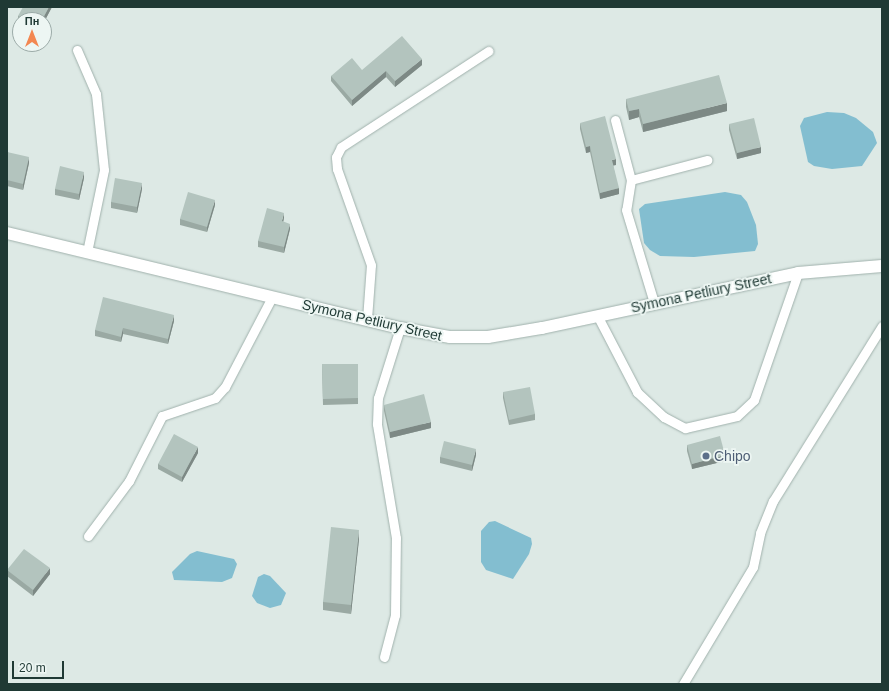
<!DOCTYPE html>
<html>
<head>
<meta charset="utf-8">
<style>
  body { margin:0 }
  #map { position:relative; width:889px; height:691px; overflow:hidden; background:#dde9e5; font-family:Helvetica,sans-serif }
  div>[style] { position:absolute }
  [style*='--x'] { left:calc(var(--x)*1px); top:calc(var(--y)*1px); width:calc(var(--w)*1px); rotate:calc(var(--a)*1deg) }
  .water>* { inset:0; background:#83bed0 }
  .roads { filter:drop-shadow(0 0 1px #a0b1ac) drop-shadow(0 0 1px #a0b1ac) }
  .lane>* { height:9px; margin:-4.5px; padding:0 4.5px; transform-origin:4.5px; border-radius:4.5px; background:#fff }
  .secondary>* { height:12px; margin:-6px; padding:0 6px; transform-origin:6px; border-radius:6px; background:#fff }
  .wall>* { inset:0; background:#9aa9a3 }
  .shaded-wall>* { inset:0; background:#7d8985 }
  .building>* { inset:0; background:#b3c4be }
  .dots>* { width:11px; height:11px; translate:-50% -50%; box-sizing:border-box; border:2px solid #edf6f3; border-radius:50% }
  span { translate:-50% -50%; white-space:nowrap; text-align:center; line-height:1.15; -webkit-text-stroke:3.5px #edf6f3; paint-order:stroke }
  .street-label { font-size:14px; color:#1f3934 }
  .service-label { font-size:14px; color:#4e5e75 }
  .left { translate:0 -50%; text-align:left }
  .frame { position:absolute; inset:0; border:8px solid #1f3934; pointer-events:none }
  .north { position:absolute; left:12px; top:12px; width:40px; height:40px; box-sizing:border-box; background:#edf6f3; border:1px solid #9baaa7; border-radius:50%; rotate:0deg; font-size:11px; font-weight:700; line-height:16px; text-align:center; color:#1f3934 }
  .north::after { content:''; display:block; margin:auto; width:14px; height:18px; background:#f38751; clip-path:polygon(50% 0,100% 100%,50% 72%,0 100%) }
  .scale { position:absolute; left:12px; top:661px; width:52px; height:18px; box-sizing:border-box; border:2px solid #1f3934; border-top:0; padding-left:5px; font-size:12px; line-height:14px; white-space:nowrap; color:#1f3934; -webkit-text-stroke:3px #edf6f3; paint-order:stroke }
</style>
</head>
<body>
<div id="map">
  <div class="water">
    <div style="clip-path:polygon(827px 112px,844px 113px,856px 118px,873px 132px,877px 143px,862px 166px,832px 169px,814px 166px,808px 162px,800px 126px,804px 118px)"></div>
    <div style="clip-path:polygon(725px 192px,741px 195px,747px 202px,756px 225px,758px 244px,755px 251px,694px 257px,660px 256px,650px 250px,644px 243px,639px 209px,645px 204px)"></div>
    <div style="clip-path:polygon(495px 521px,531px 538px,532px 544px,529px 554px,513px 579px,486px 570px,481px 562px,481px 531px,489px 522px)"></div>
    <div style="clip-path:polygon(197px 551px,234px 559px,237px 564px,232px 578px,222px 582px,174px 580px,172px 572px,190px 554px)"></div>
    <div style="clip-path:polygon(264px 574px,270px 576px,286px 593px,281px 605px,270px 608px,257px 603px,252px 596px,258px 577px)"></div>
  </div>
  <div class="roads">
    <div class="lane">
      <div style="--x:77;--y:50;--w:48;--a:66.6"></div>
      <div style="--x:96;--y:94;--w:76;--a:84"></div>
      <div style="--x:104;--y:170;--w:84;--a:101.7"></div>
      <div style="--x:615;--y:120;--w:62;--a:75.1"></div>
      <div style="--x:631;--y:180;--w:30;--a:99"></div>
      <div style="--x:626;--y:210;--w:97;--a:73.2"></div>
      <div style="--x:631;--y:180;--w:79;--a:-14.7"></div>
      <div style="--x:597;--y:315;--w:87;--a:62.5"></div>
      <div style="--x:637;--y:392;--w:37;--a:43"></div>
      <div style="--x:664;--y:417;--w:24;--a:28"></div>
      <div style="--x:685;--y:428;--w:53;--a:-13"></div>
      <div style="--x:737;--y:416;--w:23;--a:-43"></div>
      <div style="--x:754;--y:400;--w:134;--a:-70.9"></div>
      <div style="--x:367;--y:319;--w:54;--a:-85.8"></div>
      <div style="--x:371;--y:265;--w:102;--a:-109.5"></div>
      <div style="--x:337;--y:169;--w:12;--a:-95"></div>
      <div style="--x:336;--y:157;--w:11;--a:-63"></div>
      <div style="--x:341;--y:147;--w:176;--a:-33.1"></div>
      <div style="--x:88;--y:536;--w:69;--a:-53.3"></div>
      <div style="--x:129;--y:481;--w:73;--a:-63.1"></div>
      <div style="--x:162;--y:416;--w:56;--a:-18.8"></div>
      <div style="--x:215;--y:398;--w:15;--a:-48"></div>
      <div style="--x:225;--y:387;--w:102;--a:-62.4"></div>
      <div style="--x:384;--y:657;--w:43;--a:-75.3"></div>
      <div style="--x:395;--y:615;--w:77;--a:-89.3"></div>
      <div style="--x:396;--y:538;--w:116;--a:-99.5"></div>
      <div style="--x:377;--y:424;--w:26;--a:-88"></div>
      <div style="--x:378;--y:398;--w:73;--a:-72.6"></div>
      <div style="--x:683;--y:684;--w:136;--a:-59.1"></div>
      <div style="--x:753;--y:567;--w:35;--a:-78"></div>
      <div style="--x:760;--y:533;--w:35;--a:-68"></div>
      <div style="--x:773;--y:501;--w:206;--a:-58.1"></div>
    </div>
    <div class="secondary">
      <div style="--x:7;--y:233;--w:404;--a:13.6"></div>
      <div style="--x:400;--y:328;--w:51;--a:10.2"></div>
      <div style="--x:450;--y:337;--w:38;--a:0"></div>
      <div style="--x:488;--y:337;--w:55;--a:-9.5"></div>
      <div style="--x:542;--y:328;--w:262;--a:-12.1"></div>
      <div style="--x:798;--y:273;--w:84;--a:-4.8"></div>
    </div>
  </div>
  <div class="wall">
    <div style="clip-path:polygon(52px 7px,44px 22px,44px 20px,20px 20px,20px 23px,18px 22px,18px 16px)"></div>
    <div style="clip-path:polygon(422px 65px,395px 87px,386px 77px,352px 106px,331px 81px,331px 76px,362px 70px)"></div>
    <div style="clip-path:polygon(626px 99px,727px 111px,643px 132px,639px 117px,629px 120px,626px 107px)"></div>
    <div style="clip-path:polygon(580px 123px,616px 165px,613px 165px,619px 194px,600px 199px,590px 152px,586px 153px,580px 129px)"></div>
    <div style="clip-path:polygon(729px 124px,761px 153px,737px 159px,729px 130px)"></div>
    <div style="clip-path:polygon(7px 152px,29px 163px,23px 190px,7px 186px)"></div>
    <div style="clip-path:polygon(84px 178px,79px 200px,55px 195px,55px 189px)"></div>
    <div style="clip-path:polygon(142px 189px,137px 213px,111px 208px,111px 202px)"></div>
    <div style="clip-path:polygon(215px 205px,207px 232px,180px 225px,180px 219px)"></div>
    <div style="clip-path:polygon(284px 218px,283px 222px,290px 229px,284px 253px,258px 247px,258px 241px)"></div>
    <div style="clip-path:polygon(174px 321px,168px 344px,123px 334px,121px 342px,95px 336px,95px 330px)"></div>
    <div style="clip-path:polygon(322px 364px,358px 364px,358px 404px,323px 405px)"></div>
    <div style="clip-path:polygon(503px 392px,535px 414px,535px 420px,509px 425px,503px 398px)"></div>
    <div style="clip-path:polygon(384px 405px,431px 428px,390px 438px,384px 411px)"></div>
    <div style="clip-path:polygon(687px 445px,725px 461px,692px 469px,687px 451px)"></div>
    <div style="clip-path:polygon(198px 453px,182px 482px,158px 469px,158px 464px)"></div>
    <div style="clip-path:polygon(476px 455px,472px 471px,440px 463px,440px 457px)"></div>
    <div style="clip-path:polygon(359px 539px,351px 614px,323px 610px,323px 602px)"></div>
    <div style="clip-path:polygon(7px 570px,50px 574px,33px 596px,7px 576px)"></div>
  </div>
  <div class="shaded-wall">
    <div style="clip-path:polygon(49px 7px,52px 7px,44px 22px,44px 20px,42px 20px)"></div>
    <div style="clip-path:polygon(422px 59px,422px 65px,395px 87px,395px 81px)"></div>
    <div style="clip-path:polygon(386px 71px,386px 77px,352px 106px,352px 100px)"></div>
    <div style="clip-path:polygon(727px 103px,727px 111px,643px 132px,643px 124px)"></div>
    <div style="clip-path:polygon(639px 109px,639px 117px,629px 120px,629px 111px)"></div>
    <div style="clip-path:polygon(590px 146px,590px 152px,586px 153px,586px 147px)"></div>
    <div style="clip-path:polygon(761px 147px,761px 153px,737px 159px,737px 153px)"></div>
    <div style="clip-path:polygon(29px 157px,29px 163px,23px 190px,23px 184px)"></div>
    <div style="clip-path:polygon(616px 159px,616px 165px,612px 166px,612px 160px)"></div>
    <div style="clip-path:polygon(84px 172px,84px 178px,79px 200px,79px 194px)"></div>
    <div style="clip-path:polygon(142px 183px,142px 189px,137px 213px,137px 207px)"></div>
    <div style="clip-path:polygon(619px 188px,619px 194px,600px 199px,600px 193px)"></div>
    <div style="clip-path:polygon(215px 200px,215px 205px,207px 232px,207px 227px)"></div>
    <div style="clip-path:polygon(284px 213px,284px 218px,282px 227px,282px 221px)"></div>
    <div style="clip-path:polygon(290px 224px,290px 229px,284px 253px,284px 247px)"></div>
    <div style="clip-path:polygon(174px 315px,174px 321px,168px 344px,168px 339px)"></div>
    <div style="clip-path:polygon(123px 328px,123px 334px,121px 342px,121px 337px)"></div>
    <div style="clip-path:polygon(431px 422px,431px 428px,390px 438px,390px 432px)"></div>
    <div style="clip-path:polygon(198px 447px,198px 453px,182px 482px,182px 477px)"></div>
    <div style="clip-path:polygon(476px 449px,476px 455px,472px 471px,472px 465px)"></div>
    <div style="clip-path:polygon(725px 455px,725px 461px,692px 469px,692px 464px)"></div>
    <div style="clip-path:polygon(359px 530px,359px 539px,351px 614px,351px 605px)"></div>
    <div style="clip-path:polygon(50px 568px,50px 574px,33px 596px,33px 590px)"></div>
  </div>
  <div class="building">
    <div style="clip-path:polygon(23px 7px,49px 7px,42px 20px,26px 20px,18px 16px)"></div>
    <div style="clip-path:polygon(402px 36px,422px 59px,395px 81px,386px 71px,352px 100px,331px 76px,352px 58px,362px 70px)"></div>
    <div style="clip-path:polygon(719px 75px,727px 103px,643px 124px,639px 109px,629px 111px,626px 99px)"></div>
    <div style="clip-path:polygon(605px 116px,616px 159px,612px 160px,619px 188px,600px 193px,590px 146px,586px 147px,580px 123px)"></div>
    <div style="clip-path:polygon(754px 118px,761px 147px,737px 153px,729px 124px)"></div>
    <div style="clip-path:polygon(7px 152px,29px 157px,23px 184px,7px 180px)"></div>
    <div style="clip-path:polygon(60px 166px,84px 172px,79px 194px,55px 189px)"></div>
    <div style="clip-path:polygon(115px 178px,142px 183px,137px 207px,111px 202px)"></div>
    <div style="clip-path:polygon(188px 192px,215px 200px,207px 227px,180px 219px)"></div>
    <div style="clip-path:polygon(267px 208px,284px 213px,282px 221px,290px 224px,284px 247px,258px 241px)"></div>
    <div style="clip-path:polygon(103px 297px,174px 315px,168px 339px,123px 328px,121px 337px,95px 330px)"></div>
    <div style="clip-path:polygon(322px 364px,358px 364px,358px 398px,323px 399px)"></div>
    <div style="clip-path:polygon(530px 387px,535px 414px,509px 420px,503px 392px)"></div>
    <div style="clip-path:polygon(424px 394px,431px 422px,390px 432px,384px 405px)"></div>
    <div style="clip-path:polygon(174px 434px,198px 447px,182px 477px,158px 464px)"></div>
    <div style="clip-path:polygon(720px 436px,725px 455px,692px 464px,687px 445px)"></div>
    <div style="clip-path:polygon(444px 441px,476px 449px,472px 465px,440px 457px)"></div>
    <div style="clip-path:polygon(331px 527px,359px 530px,351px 605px,323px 602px)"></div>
    <div style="clip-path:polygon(24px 549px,50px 568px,33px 590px,7px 570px)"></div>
  </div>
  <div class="dots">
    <div style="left:706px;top:456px;background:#5c6f8a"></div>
  </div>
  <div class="street-label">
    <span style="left:701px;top:293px;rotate:-12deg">Symona Petliury Street</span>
    <span style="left:372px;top:320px;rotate:13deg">Symona Petliury Street</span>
  </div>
  <div class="service-label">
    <span class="left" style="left:714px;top:456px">Chipo</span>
  </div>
  <div class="frame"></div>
  <div class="north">Пн</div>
  <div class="scale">20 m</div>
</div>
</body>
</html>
